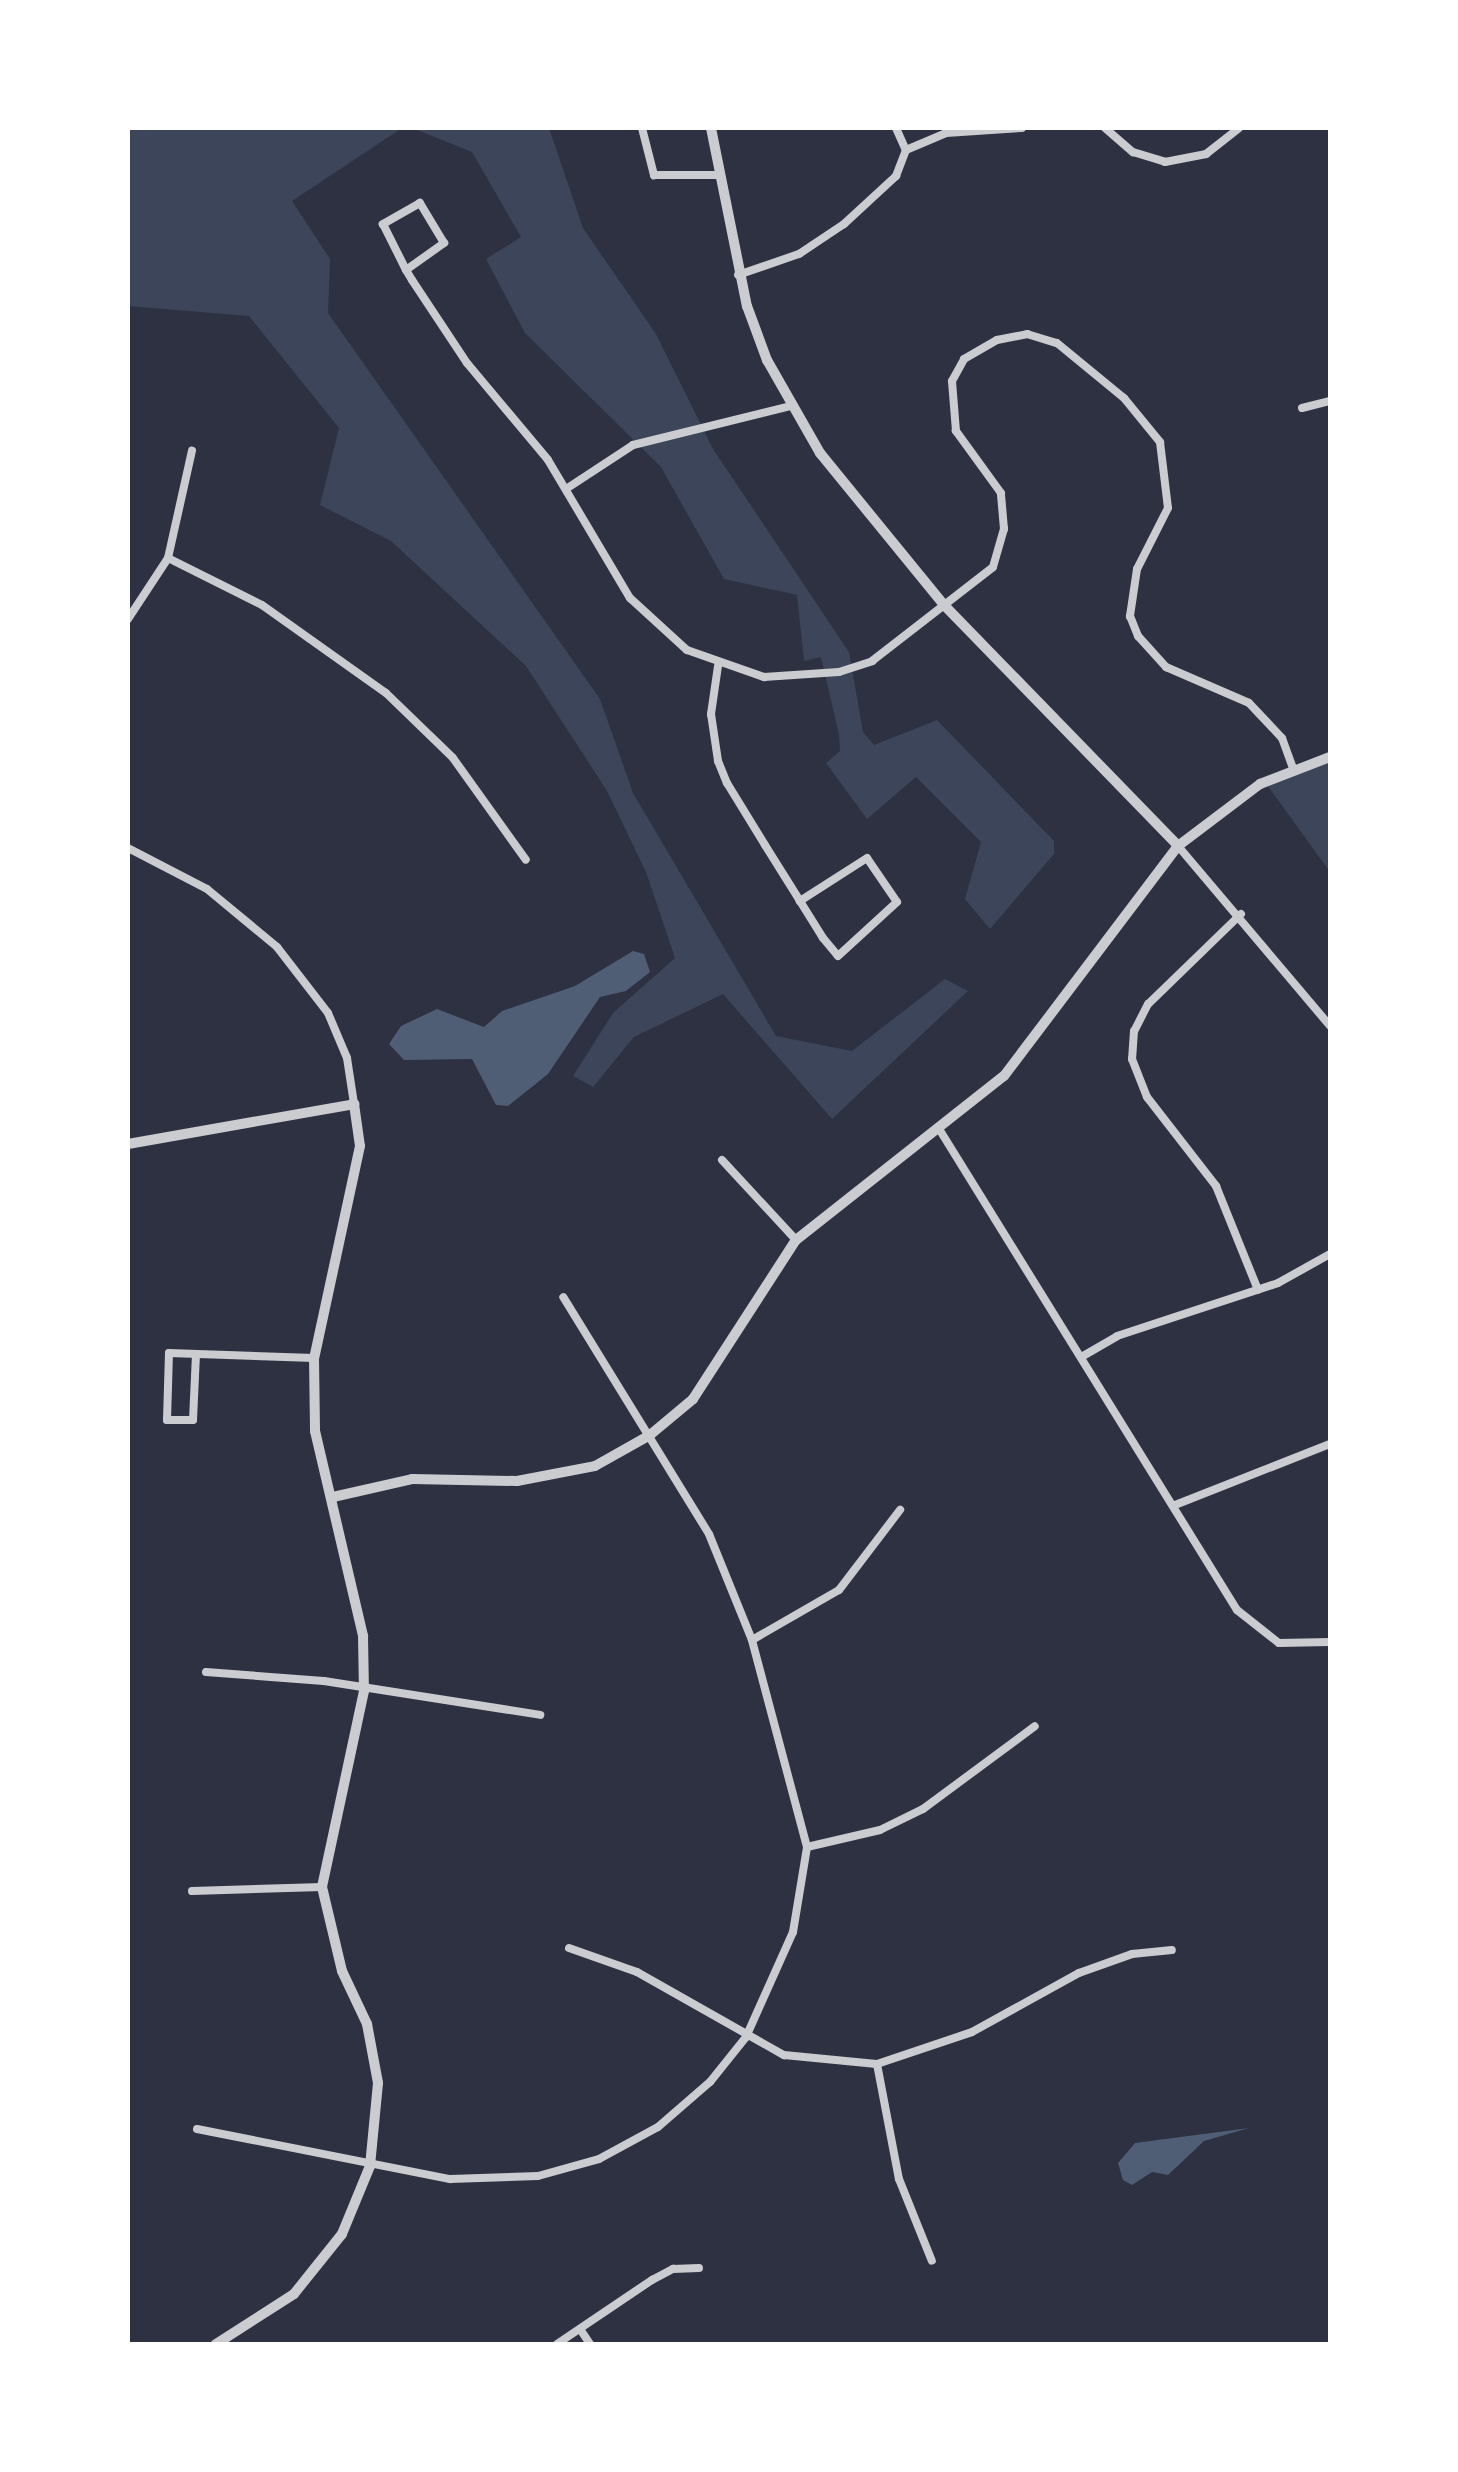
<!DOCTYPE html>
<html>
<head>
<meta charset="utf-8">
<style>
  body { margin:0 }
  #map { position:relative; width:1458px; height:2472px; overflow:hidden; background:#2d3142; font-family:"DM Sans",sans-serif }
  div>[style] { position:absolute }
  [style*='--x'] { left:calc(var(--x)*1px); top:calc(var(--y)*1px); width:calc(var(--w)*1px); rotate:calc(var(--a)*1deg) }
  .green>* { inset:0; background:#3c4559 }
  .water>* { inset:0; background:#4f5d75 }
  .minor>* { height:8px; margin:-4px; padding:0 4px; transform-origin:4px; border-radius:4px; background:#caccd0 }
  .tertiary>* { height:10px; margin:-5px; padding:0 5px; transform-origin:5px; border-radius:5px; background:#caccd0 }
  span { translate:-50% -50%; white-space:nowrap; text-align:center; line-height:1.15; -webkit-text-stroke:10px #fff; paint-order:stroke }
  .frame { position:absolute; inset:0; border:130px solid #fff; pointer-events:none }
</style>
</head>
<body>
<div id="map">
  <div class="green">
    <div style="clip-path:polygon(128px 128px,402px 128px,292px 201px,330px 259px,328px 313px,600px 699px,633px 793px,776px 1036px,852px 1051px,945px 979px,968px 991px,832px 1119px,723px 994px,634px 1037px,593px 1087px,573px 1076px,613px 1013px,675px 958px,646px 872px,607px 791px,526px 666px,391px 541px,320px 505px,339px 428px,249px 316px,128px 306px)"></div>
    <div style="clip-path:polygon(412px 128px,549px 128px,583px 228px,656px 334px,713px 449px,849px 652px,863px 732px,874px 745px,937px 720px,1054px 841px,1054px 854px,990px 929px,965px 899px,981px 842px,916px 777px,867px 819px,826px 763px,840px 751px,839px 735px,821px 657px,804px 661px,797px 595px,724px 579px,661px 467px,525px 333px,486px 259px,521px 237px,472px 152px)"></div>
    <div style="clip-path:polygon(1330px 760px,1330px 872px,1265px 782px)"></div>
  </div>
  <div class="water">
    <div style="clip-path:polygon(633px 951px,644px 954px,650px 972px,626px 991px,600px 997px,548px 1074px,508px 1106px,496px 1105px,472px 1059px,404px 1060px,389px 1044px,401px 1026px,437px 1009px,484px 1027px,502px 1011px,575px 986px)"></div>
    <div style="clip-path:polygon(1249px 2128px,1204px 2141px,1168px 2175px,1152px 2172px,1132px 2185px,1123px 2180px,1118px 2163px,1135px 2143px)"></div>
  </div>
  <div class="minor">
    <div style="--x:642;--y:128;--w:49;--a:75.7"></div>
    <div style="--x:654;--y:175;--w:63;--a:0"></div>
    <div style="--x:896;--y:128;--w:24;--a:66"></div>
    <div style="--x:1105;--y:128;--w:37;--a:41"></div>
    <div style="--x:1133;--y:152;--w:34;--a:17"></div>
    <div style="--x:1165;--y:162;--w:42;--a:-11"></div>
    <div style="--x:1206;--y:154;--w:42;--a:-38.2"></div>
    <div style="--x:406;--y:270;--w:47;--a:-35.4"></div>
    <div style="--x:444;--y:243;--w:47;--a:-121"></div>
    <div style="--x:420;--y:203;--w:43;--a:150.4"></div>
    <div style="--x:383;--y:224;--w:51;--a:63.4"></div>
    <div style="--x:406;--y:270;--w:12;--a:59"></div>
    <div style="--x:412;--y:280;--w:100;--a:56.5"></div>
    <div style="--x:467;--y:363;--w:126;--a:50.1"></div>
    <div style="--x:548;--y:460;--w:161;--a:59.3"></div>
    <div style="--x:630;--y:598;--w:77;--a:42.4"></div>
    <div style="--x:687;--y:650;--w:82;--a:19.3"></div>
    <div style="--x:764;--y:677;--w:75;--a:-3.8"></div>
    <div style="--x:839;--y:672;--w:35;--a:-18"></div>
    <div style="--x:872;--y:661;--w:153;--a:-37.8"></div>
    <div style="--x:993;--y:567;--w:40;--a:-74"></div>
    <div style="--x:1004;--y:529;--w:36;--a:-95"></div>
    <div style="--x:1001;--y:493;--w:77;--a:-126"></div>
    <div style="--x:956;--y:431;--w:50;--a:-94.6"></div>
    <div style="--x:952;--y:381;--w:25;--a:-61"></div>
    <div style="--x:964;--y:359;--w:38;--a:-30"></div>
    <div style="--x:997;--y:340;--w:31;--a:-11"></div>
    <div style="--x:1027;--y:334;--w:31;--a:17"></div>
    <div style="--x:1057;--y:343;--w:87;--a:39.4"></div>
    <div style="--x:1124;--y:398;--w:57;--a:50.7"></div>
    <div style="--x:1160;--y:442;--w:66;--a:83.1"></div>
    <div style="--x:1168;--y:508;--w:68;--a:116.9"></div>
    <div style="--x:1137;--y:569;--w:48;--a:98.5"></div>
    <div style="--x:1130;--y:616;--w:22;--a:68"></div>
    <div style="--x:1138;--y:636;--w:42;--a:47.9"></div>
    <div style="--x:1166;--y:667;--w:90;--a:23.4"></div>
    <div style="--x:1249;--y:703;--w:48;--a:46.7"></div>
    <div style="--x:1282;--y:738;--w:33;--a:70"></div>
    <div style="--x:738;--y:275;--w:65;--a:-19"></div>
    <div style="--x:799;--y:254;--w:54;--a:-33.7"></div>
    <div style="--x:844;--y:224;--w:71;--a:-42.7"></div>
    <div style="--x:896;--y:176;--w:28;--a:-69"></div>
    <div style="--x:906;--y:150;--w:43;--a:-23"></div>
    <div style="--x:946;--y:133;--w:76;--a:-3.8"></div>
    <div style="--x:1302;--y:408;--w:29;--a:-14"></div>
    <div style="--x:566;--y:489;--w:80;--a:-33.3"></div>
    <div style="--x:633;--y:445;--w:163;--a:-13.9"></div>
    <div style="--x:168;--y:558;--w:105;--a:26.6"></div>
    <div style="--x:262;--y:605;--w:152;--a:35.4"></div>
    <div style="--x:386;--y:693;--w:93;--a:44.1"></div>
    <div style="--x:453;--y:758;--w:125;--a:54.4"></div>
    <div style="--x:128;--y:619;--w:73;--a:-56.7"></div>
    <div style="--x:168;--y:558;--w:110;--a:-77.4"></div>
    <div style="--x:718;--y:666;--w:49;--a:98.3"></div>
    <div style="--x:711;--y:714;--w:48;--a:81.5"></div>
    <div style="--x:718;--y:761;--w:24;--a:68"></div>
    <div style="--x:727;--y:783;--w:73;--a:58.5"></div>
    <div style="--x:765;--y:845;--w:66;--a:58"></div>
    <div style="--x:800;--y:901;--w:44;--a:58.1"></div>
    <div style="--x:823;--y:938;--w:23;--a:50"></div>
    <div style="--x:838;--y:956;--w:80;--a:-42.5"></div>
    <div style="--x:897;--y:902;--w:53;--a:-124.3"></div>
    <div style="--x:867;--y:858;--w:80;--a:147.3"></div>
    <div style="--x:1178;--y:846;--w:236;--a:49.8"></div>
    <div style="--x:128;--y:848;--w:89;--a:27.4"></div>
    <div style="--x:207;--y:889;--w:91;--a:39.6"></div>
    <div style="--x:277;--y:947;--w:83;--a:52.3"></div>
    <div style="--x:328;--y:1013;--w:49;--a:67.1"></div>
    <div style="--x:347;--y:1058;--w:47;--a:81.3"></div>
    <div style="--x:1241;--y:914;--w:129;--a:135.9"></div>
    <div style="--x:1148;--y:1004;--w:30;--a:117"></div>
    <div style="--x:1134;--y:1031;--w:28;--a:94"></div>
    <div style="--x:1132;--y:1059;--w:41;--a:68.5"></div>
    <div style="--x:1147;--y:1097;--w:113;--a:52.2"></div>
    <div style="--x:1216;--y:1186;--w:112;--a:68"></div>
    <div style="--x:941;--y:1132;--w:562;--a:58.23"></div>
    <div style="--x:1237;--y:1610;--w:53;--a:38.2"></div>
    <div style="--x:1279;--y:1643;--w:51;--a:-1.1"></div>
    <div style="--x:722;--y:1160;--w:109;--a:47.2"></div>
    <div style="--x:196;--y:1354;--w:66;--a:92.6"></div>
    <div style="--x:193;--y:1420;--w:26;--a:180"></div>
    <div style="--x:167;--y:1420;--w:67;--a:-88.3"></div>
    <div style="--x:169;--y:1353;--w:145;--a:2"></div>
    <div style="--x:1083;--y:1356;--w:39;--a:-30"></div>
    <div style="--x:1117;--y:1336;--w:169;--a:-18.2"></div>
    <div style="--x:1278;--y:1283;--w:60;--a:-29.1"></div>
    <div style="--x:1175;--y:1505;--w:167;--a:-21.5"></div>
    <div style="--x:752;--y:1640;--w:100;--a:-29.9"></div>
    <div style="--x:839;--y:1590;--w:101;--a:-52.7"></div>
    <div style="--x:206;--y:1672;--w:118;--a:4.4"></div>
    <div style="--x:324;--y:1681;--w:219;--a:8.9"></div>
    <div style="--x:807;--y:1847;--w:75;--a:-13.1"></div>
    <div style="--x:880;--y:1830;--w:48;--a:-26"></div>
    <div style="--x:923;--y:1809;--w:139;--a:-36.5"></div>
    <div style="--x:192;--y:1891;--w:130;--a:-1.8"></div>
    <div style="--x:569;--y:1948;--w:72;--a:19.4"></div>
    <div style="--x:637;--y:1972;--w:169;--a:29.5"></div>
    <div style="--x:784;--y:2055;--w:93;--a:5.5"></div>
    <div style="--x:877;--y:2064;--w:100;--a:-18.6"></div>
    <div style="--x:972;--y:2032;--w:122;--a:-28.9"></div>
    <div style="--x:1079;--y:1973;--w:56;--a:-19.7"></div>
    <div style="--x:1132;--y:1954;--w:40;--a:-5.7"></div>
    <div style="--x:877;--y:2064;--w:117;--a:79.2"></div>
    <div style="--x:899;--y:2179;--w:88;--a:68.1"></div>
    <div style="--x:197;--y:2129;--w:258;--a:11.2"></div>
    <div style="--x:450;--y:2179;--w:88;--a:-2"></div>
    <div style="--x:538;--y:2176;--w:63;--a:-15.6"></div>
    <div style="--x:599;--y:2159;--w:67;--a:-28.5"></div>
    <div style="--x:658;--y:2127;--w:69;--a:-40.9"></div>
    <div style="--x:710;--y:2082;--w:58;--a:-51.3"></div>
    <div style="--x:746;--y:2037;--w:115;--a:-65.9"></div>
    <div style="--x:793;--y:1932;--w:86;--a:-80.6"></div>
    <div style="--x:807;--y:1847;--w:214;--a:-104.9"></div>
    <div style="--x:752;--y:1640;--w:114;--a:-112.1"></div>
    <div style="--x:709;--y:1534;--w:278;--a:-121.6"></div>
    <div style="--x:580;--y:2329;--w:18;--a:56"></div>
    <div style="--x:557;--y:2344;--w:115;--a:-34"></div>
    <div style="--x:652;--y:2280;--w:24;--a:-28"></div>
    <div style="--x:673;--y:2269;--w:26;--a:-2"></div>
  </div>
  <div class="tertiary">
    <div style="--x:711;--y:128;--w:182;--a:78.6"></div>
    <div style="--x:747;--y:306;--w:58;--a:69.7"></div>
    <div style="--x:767;--y:360;--w:107;--a:60.3"></div>
    <div style="--x:820;--y:453;--w:198;--a:50.8"></div>
    <div style="--x:945;--y:606;--w:334;--a:45.8"></div>
    <div style="--x:128;--y:1144;--w:230;--a:-10"></div>
    <div style="--x:354;--y:1104;--w:42;--a:81.9"></div>
    <div style="--x:360;--y:1146;--w:217;--a:102.2"></div>
    <div style="--x:314;--y:1358;--w:73;--a:89.2"></div>
    <div style="--x:315;--y:1431;--w:211;--a:76.8"></div>
    <div style="--x:363;--y:1636;--w:55;--a:89"></div>
    <div style="--x:364;--y:1691;--w:200;--a:102.1"></div>
    <div style="--x:322;--y:1887;--w:86;--a:76.6"></div>
    <div style="--x:342;--y:1971;--w:59;--a:64.7"></div>
    <div style="--x:367;--y:2024;--w:60;--a:79.4"></div>
    <div style="--x:378;--y:2083;--w:83;--a:95.5"></div>
    <div style="--x:370;--y:2166;--w:74;--a:112.4"></div>
    <div style="--x:342;--y:2234;--w:77;--a:128.7"></div>
    <div style="--x:294;--y:2294;--w:93;--a:147.3"></div>
    <div style="--x:333;--y:1497;--w:81;--a:-12.8"></div>
    <div style="--x:412;--y:1479;--w:105;--a:1.1"></div>
    <div style="--x:517;--y:1481;--w:79;--a:-10.9"></div>
    <div style="--x:595;--y:1466;--w:63;--a:-29.4"></div>
    <div style="--x:650;--y:1435;--w:56;--a:-39.9"></div>
    <div style="--x:693;--y:1399;--w:189;--a:-57.1"></div>
    <div style="--x:796;--y:1240;--w:265;--a:-38.3"></div>
    <div style="--x:1004;--y:1076;--w:288;--a:-52.9"></div>
    <div style="--x:1178;--y:846;--w:103;--a:-37.1"></div>
    <div style="--x:1260;--y:784;--w:75;--a:-21.1"></div>
  </div>
  <div class="frame"></div>
</div>
</body>
</html>
